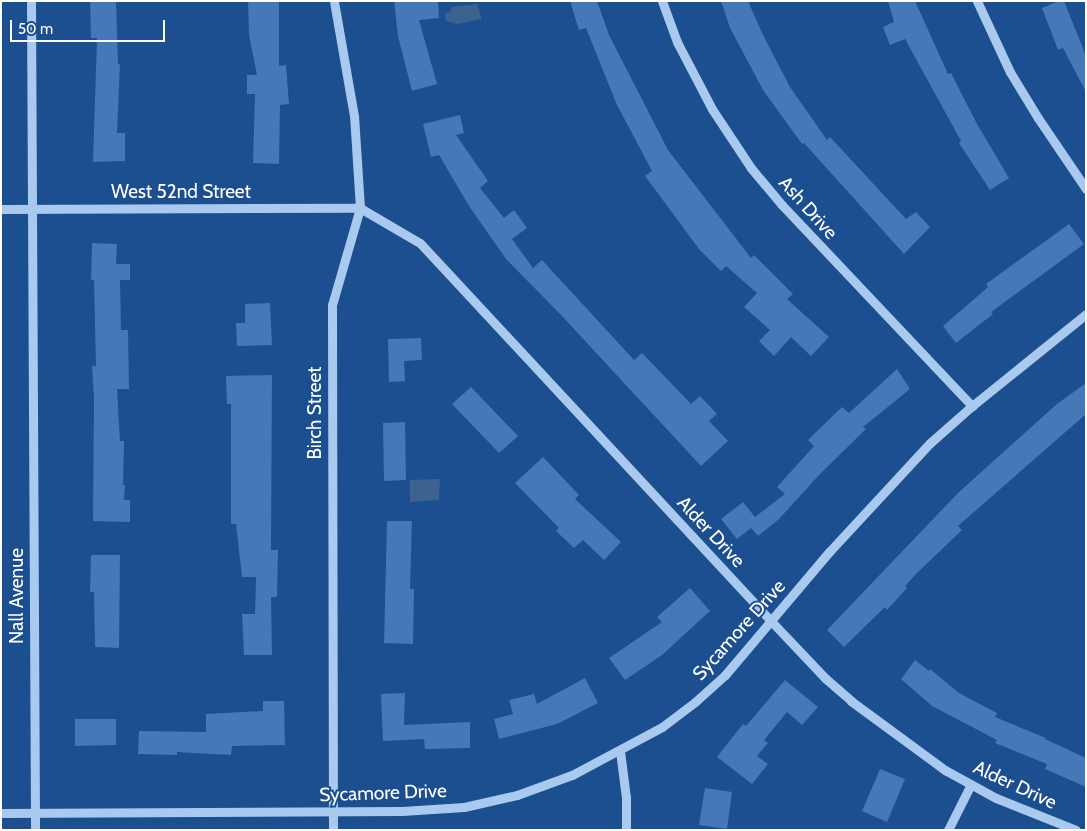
<!DOCTYPE html>
<html>
<head>
<meta charset="utf-8">
<style>
  body { margin:0 }
  #map { position:relative; width:1087px; height:831px; overflow:hidden; background:#1b4f8f; font-family:Cabin,sans-serif }
  div>[style] { position:absolute }
  [style*='--x'] { left:calc(var(--x)*1px); top:calc(var(--y)*1px); width:calc(var(--w)*1px); rotate:calc(var(--a)*1deg) }
  .water>* { inset:0; background:#3c6290 }
  .building>* { inset:0; background:#4478b7 }
  .minor>* { height:9px; margin:-4.5px; padding:0 4.5px; transform-origin:4.5px; border-radius:4.5px; background:#a9c9ee }
  span { translate:-50% -50%; white-space:nowrap; text-align:center; line-height:1.15; -webkit-text-stroke:4px #1b4f8f; paint-order:stroke }
  .street-label { font-size:19px; color:#fff }
  .frame { position:absolute; inset:0; border:2px solid #fff; pointer-events:none }
  .scale { position:absolute; left:10px; top:20px; width:155px; height:22px; box-sizing:border-box; border:2px solid #fff; border-top:0; padding-left:6px; font-size:15px; line-height:18px; white-space:nowrap; color:#fff; -webkit-text-stroke:4px #1b4f8f; paint-order:stroke }
</style>
</head>
<body>
<div id="map">
  <div class="water">
    <div style="clip-path:polygon(477px 4px,482px 19px,457px 24px,446px 21px,445px 13px,450px 12px,452px 7px)"></div>
    <div style="clip-path:polygon(440px 479px,439px 500px,410px 502px,410px 480px)"></div>
  </div>
  <div class="building">
    <div style="clip-path:polygon(90px 1px,116px 1px,118px 64px,120px 64px,117px 133px,125px 133px,125px 161px,93px 162px,97px 38px,91px 38px)"></div>
    <div style="clip-path:polygon(248px 1px,279px 1px,279px 66px,286px 65px,289px 104px,280px 105px,279px 164px,253px 163px,255px 94px,247px 94px,247px 75px,257px 75px,249px 35px)"></div>
    <div style="clip-path:polygon(394px 1px,438px 1px,439px 18px,419px 20px,437px 84px,412px 91px,398px 36px)"></div>
    <div style="clip-path:polygon(570px 1px,597px 1px,609px 35px,668px 150px,751px 258px,754px 255px,793px 294px,787px 299px,829px 337px,811px 356px,791px 337px,774px 356px,759px 341px,770px 330px,744px 307px,757px 293px,726px 266px,721px 271px,699px 249px,645px 176px,652px 171px,617px 105px,586px 28px,579px 30px)"></div>
    <div style="clip-path:polygon(721px 1px,748px 1px,762px 33px,790px 87px,827px 140px,830px 137px,906px 219px,916px 212px,930px 227px,904px 254px,804px 143px,802px 144px,763px 90px,730px 28px)"></div>
    <div style="clip-path:polygon(888px 1px,915px 1px,948px 74px,951px 73px,977px 124px,1009px 178px,990px 190px,959px 143px,961px 141px,905px 39px,890px 45px,883px 27px,894px 22px)"></div>
    <div style="clip-path:polygon(1059px 1px,1064px 1px,1086px 56px,1086px 92px,1063px 48px,1058px 50px,1042px 8px)"></div>
    <div style="clip-path:polygon(460px 115px,464px 133px,456px 135px,488px 181px,480px 188px,504px 218px,514px 210px,527px 228px,512px 239px,533px 268px,542px 260px,634px 360px,642px 353px,691px 404px,700px 396px,717px 414px,709px 421px,728px 441px,701px 466px,561px 315px,506px 259px,469px 206px,439px 155px,431px 157px,423px 124px)"></div>
    <div style="clip-path:polygon(1069px 224px,1084px 244px,991px 312px,993px 314px,956px 343px,943px 326px,988px 287px,986px 284px)"></div>
    <div style="clip-path:polygon(92px 243px,117px 244px,116px 264px,130px 264px,130px 280px,120px 280px,121px 330px,128px 330px,129px 389px,117px 389px,120px 441px,124px 441px,123px 485px,125px 485px,124px 500px,130px 500px,130px 522px,93px 521px,94px 399px,92px 366px,96px 366px,94px 280px,91px 280px)"></div>
    <div style="clip-path:polygon(270px 303px,272px 345px,237px 346px,236px 323px,245px 323px,245px 304px)"></div>
    <div style="clip-path:polygon(421px 338px,422px 360px,404px 361px,405px 381px,389px 382px,388px 339px)"></div>
    <div style="clip-path:polygon(897px 369px,910px 389px,863px 427px,866px 429px,820px 474px,779px 519px,758px 536px,751px 528px,737px 539px,721px 519px,743px 502px,755px 517px,785px 494px,777px 487px,814px 446px,808px 440px,842px 407px,849px 413px)"></div>
    <div style="clip-path:polygon(272px 375px,271px 550px,278px 550px,277px 597px,271px 597px,272px 655px,244px 655px,242px 614px,255px 614px,256px 577px,242px 577px,236px 524px,231px 524px,231px 404px,227px 404px,226px 376px)"></div>
    <div style="clip-path:polygon(1086px 383px,1086px 414px,958px 526px,962px 530px,917px 573px,905px 586px,907px 588px,887px 610px,885px 607px,844px 647px,827px 630px,958px 493px,1057px 404px)"></div>
    <div style="clip-path:polygon(471px 387px,518px 436px,499px 453px,452px 404px)"></div>
    <div style="clip-path:polygon(405px 422px,406px 480px,384px 481px,383px 423px)"></div>
    <div style="clip-path:polygon(543px 457px,579px 495px,575px 499px,621px 542px,604px 560px,583px 540px,574px 548px,556px 531px,559px 528px,515px 483px)"></div>
    <div style="clip-path:polygon(387px 521px,412px 521px,410px 589px,414px 589px,413px 644px,384px 643px)"></div>
    <div style="clip-path:polygon(91px 555px,120px 555px,119px 648px,95px 647px,94px 592px,90px 592px)"></div>
    <div style="clip-path:polygon(690px 588px,710px 611px,662px 655px,625px 680px,609px 658px,662px 622px,657px 617px)"></div>
    <div style="clip-path:polygon(915px 660px,929px 671px,930px 669px,959px 693px,997px 713px,995px 717px,1046px 738px,1045px 739px,1086px 758px,1086px 787px,1045px 769px,1047px 764px,995px 743px,997px 740px,932px 706px,901px 679px)"></div>
    <div style="clip-path:polygon(585px 678px,598px 703px,557px 724px,499px 739px,494px 719px,513px 714px,509px 700px,534px 694px,537px 704px)"></div>
    <div style="clip-path:polygon(785px 680px,818px 707px,802px 725px,787px 712px,764px 740px,768px 743px,757px 756px,768px 764px,752px 784px,717px 757px,743px 724px,746px 726px)"></div>
    <div style="clip-path:polygon(405px 693px,404px 725px,470px 722px,470px 748px,425px 749px,424px 739px,383px 741px,381px 694px)"></div>
    <div style="clip-path:polygon(263px 701px,284px 701px,285px 745px,232px 746px,231px 755px,177px 752px,177px 755px,138px 754px,139px 731px,206px 732px,206px 714px,263px 711px)"></div>
    <div style="clip-path:polygon(75px 719px,116px 719px,116px 745px,75px 746px)"></div>
    <div style="clip-path:polygon(880px 769px,905px 779px,887px 822px,862px 811px)"></div>
    <div style="clip-path:polygon(705px 788px,732px 792px,727px 829px,699px 825px)"></div>
  </div>
  <div class="minor">
    <div style="--x:31;--y:1;--w:829;--a:89.72"></div>
    <div style="--x:662;--y:1;--w:44;--a:69.9"></div>
    <div style="--x:677;--y:42;--w:76;--a:62.4"></div>
    <div style="--x:712;--y:109;--w:71;--a:56.5"></div>
    <div style="--x:751;--y:168;--w:48;--a:50"></div>
    <div style="--x:782;--y:205;--w:277;--a:46.6"></div>
    <div style="--x:977;--y:1;--w:78;--a:65.1"></div>
    <div style="--x:1010;--y:72;--w:54;--a:58.7"></div>
    <div style="--x:1038;--y:118;--w:86;--a:55.9"></div>
    <div style="--x:1;--y:209;--w:359;--a:-0.2"></div>
    <div style="--x:360;--y:208;--w:69;--a:30.3"></div>
    <div style="--x:420;--y:243;--w:516;--a:47.12"></div>
    <div style="--x:771;--y:621;--w:79;--a:46.5"></div>
    <div style="--x:825;--y:678;--w:35;--a:41"></div>
    <div style="--x:851;--y:701;--w:117;--a:36.3"></div>
    <div style="--x:945;--y:770;--w:58;--a:28.8"></div>
    <div style="--x:996;--y:798;--w:86;--a:21.8"></div>
    <div style="--x:620;--y:751;--w:47;--a:82.7"></div>
    <div style="--x:626;--y:798;--w:32;--a:90"></div>
    <div style="--x:1;--y:813;--w:401;--a:-0.3"></div>
    <div style="--x:402;--y:811;--w:62;--a:-3.7"></div>
    <div style="--x:464;--y:807;--w:54;--a:-12.8"></div>
    <div style="--x:517;--y:795;--w:59;--a:-20"></div>
    <div style="--x:572;--y:775;--w:102;--a:-28.1"></div>
    <div style="--x:662;--y:727;--w:41;--a:-37.1"></div>
    <div style="--x:695;--y:702;--w:40;--a:-42"></div>
    <div style="--x:725;--y:675;--w:161;--a:-49.8"></div>
    <div style="--x:829;--y:552;--w:149;--a:-47.2"></div>
    <div style="--x:930;--y:443;--w:56;--a:-41.4"></div>
    <div style="--x:972;--y:406;--w:146;--a:-38.9"></div>
    <div style="--x:333;--y:830;--w:525;--a:-90.11"></div>
    <div style="--x:332;--y:305;--w:101;--a:-73.9"></div>
    <div style="--x:360;--y:208;--w:92;--a:-93.7"></div>
    <div style="--x:354;--y:116;--w:117;--a:-99.9"></div>
    <div style="--x:948;--y:830;--w:51;--a:-63.4"></div>
  </div>
  <div class="street-label">
    <span style="left:181px;top:192px">West 52nd Street</span>
    <span style="left:808px;top:208px;rotate:48deg">Ash Drive</span>
    <span style="left:315px;top:413px;rotate:-90deg">Birch Street</span>
    <span style="left:711px;top:532px;rotate:47deg">Alder Drive</span>
    <span style="left:17px;top:596px;rotate:-90deg">Nall Avenue</span>
    <span style="left:739px;top:630px;rotate:-48deg">Sycamore Drive</span>
    <span style="left:1015px;top:785px;rotate:25deg">Alder Drive</span>
    <span style="left:383px;top:793px;rotate:-2deg">Sycamore Drive</span>
  </div>
  <div class="frame"></div>
  <div class="scale">50 m</div>
</div>
</body>
</html>
